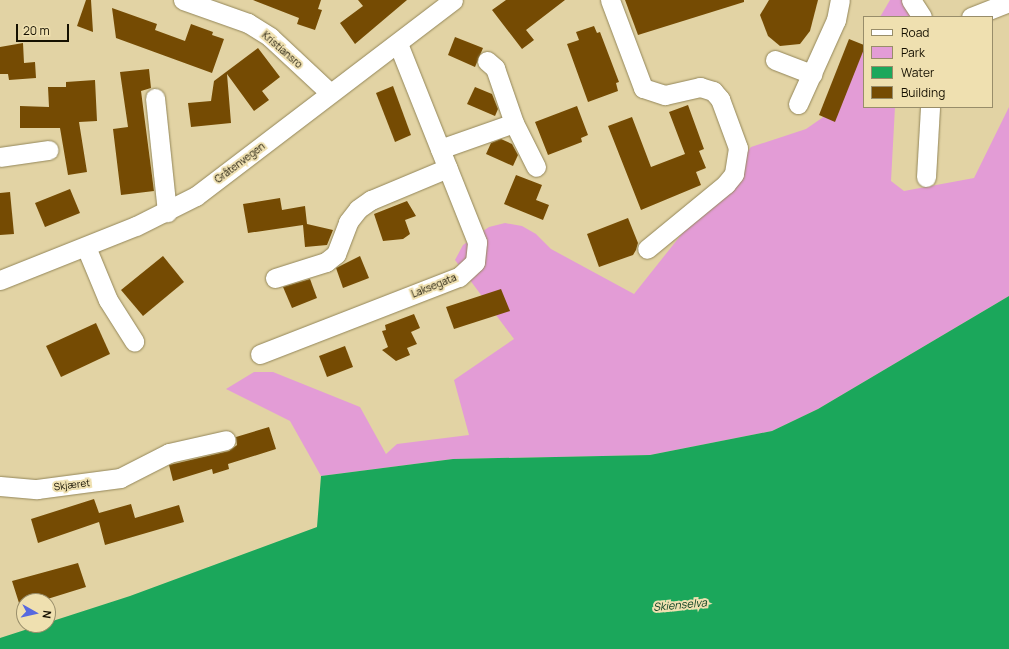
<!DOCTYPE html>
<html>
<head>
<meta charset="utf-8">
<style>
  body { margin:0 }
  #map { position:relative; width:1009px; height:649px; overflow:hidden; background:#e2d3a4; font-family:Manrope,sans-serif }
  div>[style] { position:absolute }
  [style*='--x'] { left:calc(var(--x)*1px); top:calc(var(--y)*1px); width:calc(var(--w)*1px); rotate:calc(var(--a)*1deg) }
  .green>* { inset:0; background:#e39cd6 }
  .water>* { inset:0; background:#1ba75b }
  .building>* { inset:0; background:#754b03 }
  .roads { filter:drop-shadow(0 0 1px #938659) drop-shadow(0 0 1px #938659) }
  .minor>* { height:19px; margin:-9.5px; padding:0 9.5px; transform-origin:9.5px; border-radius:9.5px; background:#fff }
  span { translate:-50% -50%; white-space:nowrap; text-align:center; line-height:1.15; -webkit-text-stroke:4px #efe0b0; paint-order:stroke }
  .street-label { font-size:10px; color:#151001 }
  .water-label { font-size:11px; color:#0d4022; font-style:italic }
  .legend { position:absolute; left:863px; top:16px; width:130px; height:92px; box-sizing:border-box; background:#efe0b0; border:1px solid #988d6a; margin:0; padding:5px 7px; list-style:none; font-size:12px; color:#151001 }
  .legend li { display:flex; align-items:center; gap:8px; height:20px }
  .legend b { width:20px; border:1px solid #988d6a }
  .north { position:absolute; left:16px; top:593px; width:40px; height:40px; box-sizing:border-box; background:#efe0b0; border:1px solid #988d6a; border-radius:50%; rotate:98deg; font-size:11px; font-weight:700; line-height:16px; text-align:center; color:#151001 }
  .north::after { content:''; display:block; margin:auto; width:14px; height:18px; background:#5769df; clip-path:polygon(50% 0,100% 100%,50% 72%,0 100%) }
  .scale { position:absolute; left:16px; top:24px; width:53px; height:18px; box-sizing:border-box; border:2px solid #151001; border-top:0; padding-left:5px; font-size:12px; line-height:14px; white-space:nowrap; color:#151001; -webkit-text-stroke:3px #efe0b0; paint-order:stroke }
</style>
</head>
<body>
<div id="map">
  <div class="green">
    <div style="clip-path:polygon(890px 0,908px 0,913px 17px,880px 17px)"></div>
    <div style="clip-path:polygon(864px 45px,864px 107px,895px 107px,891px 181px,904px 191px,974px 178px,1009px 107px,1009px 296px,818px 409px,772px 431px,650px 455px,453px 459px,321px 476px,290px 421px,226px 389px,254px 372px,273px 372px,360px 407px,386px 454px,397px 444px,469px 435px,454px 380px,514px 339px,455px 260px,463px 245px,489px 227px,505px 223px,522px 226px,536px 234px,551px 249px,634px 294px,751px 147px,806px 129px,832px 111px)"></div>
  </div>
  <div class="water">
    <div style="clip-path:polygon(1009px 296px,1009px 649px,0 649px,0 638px,130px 596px,317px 527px,321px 476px,453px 459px,650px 455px,772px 431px,818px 409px)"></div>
  </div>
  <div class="building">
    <div style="clip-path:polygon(86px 0,91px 0,93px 32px,77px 26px)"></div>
    <div style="clip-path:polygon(253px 0,321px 0,318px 9px,322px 10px,315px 30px,297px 24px,299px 18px)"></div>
    <div style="clip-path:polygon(358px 0,407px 0,355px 44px,340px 23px,363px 6px)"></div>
    <div style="clip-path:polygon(506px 0,565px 0,526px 30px,534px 40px,522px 49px,492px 10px)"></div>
    <div style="clip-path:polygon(625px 0,744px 0,744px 2px,638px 35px)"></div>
    <div style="clip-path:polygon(769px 0,818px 0,810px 31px,800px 44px,780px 46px,768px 36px,760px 15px)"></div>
    <div style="clip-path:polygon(112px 8px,157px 24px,155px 30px,185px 41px,191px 24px,213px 32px,212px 35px,224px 39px,212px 73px,116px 38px)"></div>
    <div style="clip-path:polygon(594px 26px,597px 33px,600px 32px,619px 82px,616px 83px,618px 91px,588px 102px,567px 44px,579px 40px,576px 32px)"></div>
    <div style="clip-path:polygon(455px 37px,483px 48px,475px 67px,448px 55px)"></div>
    <div style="clip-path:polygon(849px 39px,864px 45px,864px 49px,835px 122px,819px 115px)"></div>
    <div style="clip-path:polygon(23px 43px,24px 63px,35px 62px,36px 78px,9px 80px,8px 74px,0 74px,0 47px)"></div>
    <div style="clip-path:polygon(258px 48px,280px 77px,262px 91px,269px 100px,254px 111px,227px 74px,231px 123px,191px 127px,188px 103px,211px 101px,214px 81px)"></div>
    <div style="clip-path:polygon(149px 69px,151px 88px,141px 91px,154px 191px,121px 195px,113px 129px,128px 127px,120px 72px)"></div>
    <div style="clip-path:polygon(95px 80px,97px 121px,79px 122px,87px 172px,68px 175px,60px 128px,20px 128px,20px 106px,49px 107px,48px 87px,66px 87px,66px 82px)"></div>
    <div style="clip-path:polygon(393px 86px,411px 135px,395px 142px,376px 93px)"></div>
    <div style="clip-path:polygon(475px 87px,492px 94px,498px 109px,495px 116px,467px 104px)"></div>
    <div style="clip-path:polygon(688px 105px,704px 149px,699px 151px,706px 168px,696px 172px,701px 185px,641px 210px,608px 126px,632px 117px,651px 167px,685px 154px,669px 112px)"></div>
    <div style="clip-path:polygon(577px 106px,588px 135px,581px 138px,582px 142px,548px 155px,535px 122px)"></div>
    <div style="clip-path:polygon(501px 139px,512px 144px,518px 155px,513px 166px,486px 154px,491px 143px)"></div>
    <div style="clip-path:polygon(516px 175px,542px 185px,536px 200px,549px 205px,543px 220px,504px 204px)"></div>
    <div style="clip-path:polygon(70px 189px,80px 213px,45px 227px,35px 203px)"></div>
    <div style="clip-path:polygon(10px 192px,14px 234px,0 235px,0 193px)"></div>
    <div style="clip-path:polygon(280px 198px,282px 210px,305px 206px,307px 224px,333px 230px,327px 245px,305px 247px,303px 225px,248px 233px,243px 204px)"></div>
    <div style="clip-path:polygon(407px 201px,416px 216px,405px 220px,410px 234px,403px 239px,383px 241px,374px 214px)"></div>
    <div style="clip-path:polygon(628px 218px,638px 243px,636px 250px,633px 255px,599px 267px,587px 234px)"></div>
    <div style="clip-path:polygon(163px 256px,184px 282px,143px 316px,121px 290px)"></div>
    <div style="clip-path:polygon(360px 256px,369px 278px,343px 288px,336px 268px)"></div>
    <div style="clip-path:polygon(310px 279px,317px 298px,292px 308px,283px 287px)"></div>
    <div style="clip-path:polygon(501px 289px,510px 311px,454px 329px,446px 307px)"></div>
    <div style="clip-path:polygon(414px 314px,420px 328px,411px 332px,417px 344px,407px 348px,410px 355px,396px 361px,382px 350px,388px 347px,382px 331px,386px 330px,385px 325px)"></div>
    <div style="clip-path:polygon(96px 323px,110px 354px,61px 377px,46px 346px)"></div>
    <div style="clip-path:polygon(345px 346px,353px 367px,327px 377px,319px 356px)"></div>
    <div style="clip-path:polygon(269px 427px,276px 449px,228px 464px,229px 469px,213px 474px,212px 469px,173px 481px,169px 465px,229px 451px,237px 445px,236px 437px)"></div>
    <div style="clip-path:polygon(94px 499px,99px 513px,131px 504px,135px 518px,179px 505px,184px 522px,105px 545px,99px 522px,38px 543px,31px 519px)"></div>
    <div style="clip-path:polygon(78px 563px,86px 587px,41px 601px,38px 597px,19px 603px,12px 581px)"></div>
  </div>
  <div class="roads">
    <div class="minor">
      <div style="--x:183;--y:0;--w:69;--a:19.5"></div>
      <div style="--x:248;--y:23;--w:26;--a:32"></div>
      <div style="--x:270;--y:37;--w:82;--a:43"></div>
      <div style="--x:610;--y:0;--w:94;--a:69.4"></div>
      <div style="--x:643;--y:88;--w:23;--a:18"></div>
      <div style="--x:665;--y:95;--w:36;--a:-13"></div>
      <div style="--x:700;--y:87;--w:14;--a:17"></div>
      <div style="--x:713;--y:91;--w:11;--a:49"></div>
      <div style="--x:720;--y:99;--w:52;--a:69.8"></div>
      <div style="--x:738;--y:148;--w:26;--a:99"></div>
      <div style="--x:734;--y:174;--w:13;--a:129"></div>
      <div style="--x:726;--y:184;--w:102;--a:140.6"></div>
      <div style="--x:911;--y:0;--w:20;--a:57"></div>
      <div style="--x:971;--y:17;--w:41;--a:-21.5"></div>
      <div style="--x:775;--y:60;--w:40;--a:21"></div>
      <div style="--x:487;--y:61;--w:11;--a:41"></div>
      <div style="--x:495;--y:68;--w:58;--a:70.9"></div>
      <div style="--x:514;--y:123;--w:49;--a:63.4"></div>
      <div style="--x:155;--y:98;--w:115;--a:84"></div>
      <div style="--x:798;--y:104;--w:92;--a:-65.7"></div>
      <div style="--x:836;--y:20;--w:20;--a:-79"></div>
      <div style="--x:440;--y:149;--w:78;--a:-19.4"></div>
      <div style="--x:0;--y:157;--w:49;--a:-8.3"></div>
      <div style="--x:926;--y:177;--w:70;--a:-86.7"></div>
      <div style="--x:86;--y:247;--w:57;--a:67.5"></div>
      <div style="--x:108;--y:300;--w:49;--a:57.6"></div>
      <div style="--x:275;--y:278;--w:53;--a:-17.4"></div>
      <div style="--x:326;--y:262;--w:13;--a:-39"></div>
      <div style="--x:336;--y:254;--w:34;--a:-69"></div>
      <div style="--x:348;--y:222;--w:16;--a:-52"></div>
      <div style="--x:358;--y:209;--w:16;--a:-35"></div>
      <div style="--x:371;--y:200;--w:83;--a:-22.6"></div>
      <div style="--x:0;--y:280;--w:146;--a:-21.7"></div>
      <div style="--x:136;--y:226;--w:67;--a:-26.6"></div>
      <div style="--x:196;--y:196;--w:323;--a:-37.3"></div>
      <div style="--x:260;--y:354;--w:213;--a:-21.2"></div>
      <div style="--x:459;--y:277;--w:22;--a:-43"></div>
      <div style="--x:475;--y:262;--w:20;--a:-84"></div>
      <div style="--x:477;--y:242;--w:214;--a:-111.7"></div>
      <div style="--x:0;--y:486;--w:37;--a:5"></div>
      <div style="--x:37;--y:489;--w:84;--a:-7.5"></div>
      <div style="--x:120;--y:478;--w:55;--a:-27"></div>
      <div style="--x:169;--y:453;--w:58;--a:-12.8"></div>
    </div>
  </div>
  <div class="street-label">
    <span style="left:282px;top:50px;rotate:41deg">Kristiansro</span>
    <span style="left:240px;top:163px;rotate:-37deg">Gråtenvegen</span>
    <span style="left:434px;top:286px;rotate:-22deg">Laksegata</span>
    <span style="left:72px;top:485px;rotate:-7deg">Skjæret</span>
  </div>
  <div class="water-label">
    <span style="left:680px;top:605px;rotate:-5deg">Skienselva</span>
  </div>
  <ul class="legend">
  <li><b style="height:5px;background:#fff"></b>Road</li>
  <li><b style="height:11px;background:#e39cd6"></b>Park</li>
  <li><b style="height:11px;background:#1ba75b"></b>Water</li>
  <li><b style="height:11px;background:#754b03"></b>Building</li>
  </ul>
  <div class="north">N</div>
  <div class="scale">20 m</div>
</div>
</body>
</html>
